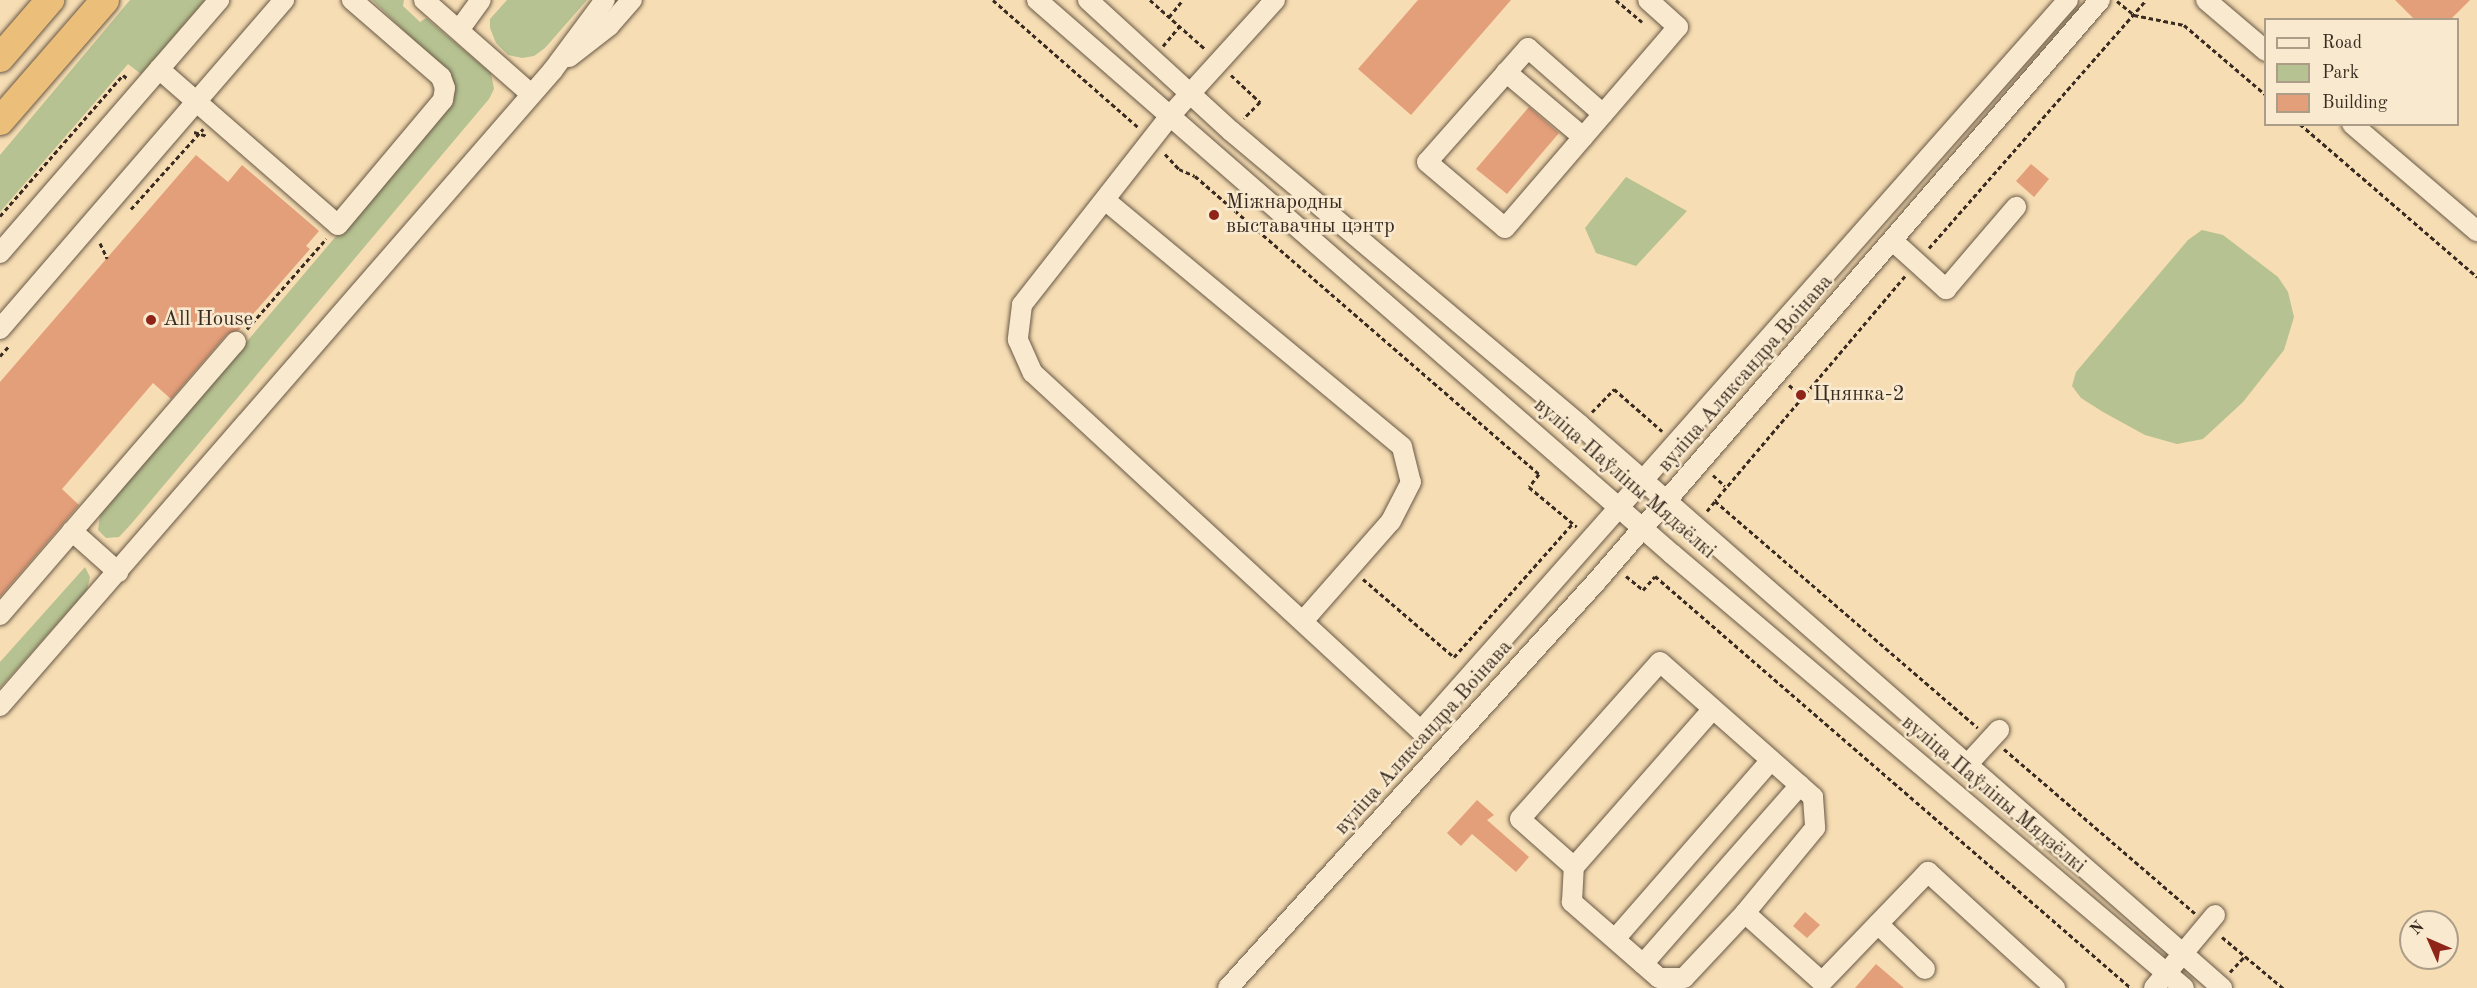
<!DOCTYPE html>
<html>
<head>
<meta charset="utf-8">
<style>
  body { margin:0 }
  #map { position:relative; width:2477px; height:988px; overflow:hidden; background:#f6ddb3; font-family:"Old Standard TT",serif }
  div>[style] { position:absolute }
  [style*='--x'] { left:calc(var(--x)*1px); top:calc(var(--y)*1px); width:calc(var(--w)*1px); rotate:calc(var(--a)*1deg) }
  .green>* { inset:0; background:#b6c291 }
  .building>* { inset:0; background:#e39e7a }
  .path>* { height:3px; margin-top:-1.5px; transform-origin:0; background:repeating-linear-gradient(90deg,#392b21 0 4.5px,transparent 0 7.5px) }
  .roads { filter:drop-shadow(0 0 2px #685846) drop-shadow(0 0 2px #685846) }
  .minor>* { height:20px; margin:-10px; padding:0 10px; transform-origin:10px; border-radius:10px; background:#f9e9ce }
  .highway>* { height:28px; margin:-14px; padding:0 14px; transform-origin:14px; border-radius:14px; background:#ebbe7a }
  .dots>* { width:16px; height:16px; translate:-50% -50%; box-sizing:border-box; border:3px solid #f9e9ce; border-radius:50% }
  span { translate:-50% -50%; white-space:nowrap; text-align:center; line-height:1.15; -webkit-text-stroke:5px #f9e9ce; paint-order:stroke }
  .poi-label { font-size:21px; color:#392b21 }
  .left { translate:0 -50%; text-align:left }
  .street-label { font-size:21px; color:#392b21 }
  .legend { position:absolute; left:2264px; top:18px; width:195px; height:108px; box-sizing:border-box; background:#f9e9ce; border:2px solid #ac9d89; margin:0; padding:8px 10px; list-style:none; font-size:18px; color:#392b21 }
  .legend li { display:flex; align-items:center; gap:12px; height:30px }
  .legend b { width:30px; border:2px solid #ac9d89 }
  .north { position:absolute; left:2399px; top:910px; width:60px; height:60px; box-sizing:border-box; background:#f9e9ce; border:2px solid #ac9d89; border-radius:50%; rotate:315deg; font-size:16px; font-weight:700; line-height:24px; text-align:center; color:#392b21 }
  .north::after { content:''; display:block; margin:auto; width:21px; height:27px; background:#8f2418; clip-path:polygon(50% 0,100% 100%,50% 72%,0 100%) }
</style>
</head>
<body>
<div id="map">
  <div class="green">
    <div style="clip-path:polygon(130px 0,205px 0,141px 74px,128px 64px,0 212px,0 155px)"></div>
    <div style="clip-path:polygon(372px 0,404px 0,403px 6px,420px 22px,426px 18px,491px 73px,494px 89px,489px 99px,132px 523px,119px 537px,106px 538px,98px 530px,100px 515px,442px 111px,449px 74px)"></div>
    <div style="clip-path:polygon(507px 0,587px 0,545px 48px,534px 56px,522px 58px,508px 55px,496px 43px,490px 28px,490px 19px)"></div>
    <div style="clip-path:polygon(1626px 177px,1687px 211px,1636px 266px,1596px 253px,1585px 228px)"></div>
    <div style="clip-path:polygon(2202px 230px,2223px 235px,2278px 277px,2288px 292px,2294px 317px,2284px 350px,2243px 402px,2203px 439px,2177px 444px,2145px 435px,2103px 412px,2081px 398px,2072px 386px,2076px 372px,2188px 240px)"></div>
    <div style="clip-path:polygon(85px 567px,90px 577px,87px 590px,0 688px,0 662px)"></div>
  </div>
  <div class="building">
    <div style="clip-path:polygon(1418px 0,1511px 0,1411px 115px,1358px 69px)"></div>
    <div style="clip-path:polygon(2395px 0,2470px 0,2450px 20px,2415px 20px)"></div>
    <div style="clip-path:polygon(1529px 107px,1559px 133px,1507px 194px,1476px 169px)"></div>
    <div style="clip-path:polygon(196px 155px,228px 182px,242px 165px,319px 231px,306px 246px,310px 249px,239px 330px,227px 334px,171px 399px,153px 383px,62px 489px,79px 505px,0 597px,0 382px)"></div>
    <div style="clip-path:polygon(2031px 164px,2049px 179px,2034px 197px,2016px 181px)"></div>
    <div style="clip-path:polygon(1477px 800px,1494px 815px,1487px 820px,1529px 857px,1516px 872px,1472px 834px,1461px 846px,1447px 833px)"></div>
    <div style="clip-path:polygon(1805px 912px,1820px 925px,1807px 938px,1793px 926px)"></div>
    <div style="clip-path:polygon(1876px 964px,1904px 988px,1855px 988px)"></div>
  </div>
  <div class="path">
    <div style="--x:993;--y:0;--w:194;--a:41.2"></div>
    <div style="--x:1150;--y:0;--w:74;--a:41.7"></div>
    <div style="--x:1616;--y:0;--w:34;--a:40"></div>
    <div style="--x:2117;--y:1;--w:22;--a:39"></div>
    <div style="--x:2134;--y:15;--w:51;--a:11.3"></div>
    <div style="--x:2184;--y:25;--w:108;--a:40.5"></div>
    <div style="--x:1169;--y:17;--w:22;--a:-51"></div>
    <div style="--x:1163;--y:46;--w:26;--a:-50"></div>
    <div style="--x:1231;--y:75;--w:40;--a:43"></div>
    <div style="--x:1260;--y:102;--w:23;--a:135"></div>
    <div style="--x:2300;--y:124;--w:234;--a:40.8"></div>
    <div style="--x:194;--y:132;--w:14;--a:17"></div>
    <div style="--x:1165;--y:154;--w:21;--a:47"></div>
    <div style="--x:1179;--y:169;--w:17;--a:24"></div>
    <div style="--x:1195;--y:176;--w:455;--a:40.9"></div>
    <div style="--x:1539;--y:474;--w:16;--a:128"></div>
    <div style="--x:1529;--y:487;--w:62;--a:39.8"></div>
    <div style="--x:131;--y:209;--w:108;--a:-48"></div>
    <div style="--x:0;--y:216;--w:187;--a:-48.9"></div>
    <div style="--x:123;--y:75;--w:6;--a:39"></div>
    <div style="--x:100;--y:243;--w:17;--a:65"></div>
    <div style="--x:1929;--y:248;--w:330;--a:-48.8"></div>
    <div style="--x:1905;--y:276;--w:294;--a:130.2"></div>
    <div style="--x:1715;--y:501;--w:347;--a:40.8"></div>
    <div style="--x:247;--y:329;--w:120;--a:-48.7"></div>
    <div style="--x:0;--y:356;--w:13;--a:-48"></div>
    <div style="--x:1789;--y:385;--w:16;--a:40"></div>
    <div style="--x:1592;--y:412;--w:32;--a:-46"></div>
    <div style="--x:1614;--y:389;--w:64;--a:41.2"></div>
    <div style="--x:1713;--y:475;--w:16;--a:43"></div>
    <div style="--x:1707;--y:511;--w:13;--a:-51"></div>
    <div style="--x:1626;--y:576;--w:22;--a:39"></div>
    <div style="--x:1643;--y:590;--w:18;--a:-49"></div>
    <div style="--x:1655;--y:576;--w:630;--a:40.88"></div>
    <div style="--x:1363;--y:579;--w:120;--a:40.6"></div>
    <div style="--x:1454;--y:657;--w:178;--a:-48.4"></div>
    <div style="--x:2004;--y:749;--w:252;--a:40.7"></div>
    <div style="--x:2222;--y:937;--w:80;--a:39.9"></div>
    <div style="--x:2230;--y:972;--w:22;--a:-47"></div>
  </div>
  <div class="roads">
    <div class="minor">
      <div style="--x:424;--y:0;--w:142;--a:41.3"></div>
      <div style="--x:1037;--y:0;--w:843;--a:41.1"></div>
      <div style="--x:1672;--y:554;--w:671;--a:40.29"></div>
      <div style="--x:1088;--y:0;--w:194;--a:42.5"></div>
      <div style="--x:1231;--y:131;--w:456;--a:40.1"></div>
      <div style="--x:1580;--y:425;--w:854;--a:41.25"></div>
      <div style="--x:1275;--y:0;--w:156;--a:132.2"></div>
      <div style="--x:1170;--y:116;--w:240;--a:128.1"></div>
      <div style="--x:1022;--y:305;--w:35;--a:97"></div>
      <div style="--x:1018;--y:340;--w:36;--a:66"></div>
      <div style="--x:1033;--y:373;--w:528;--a:42.7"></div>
      <div style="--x:1421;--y:731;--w:976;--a:-48.49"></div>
      <div style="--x:2206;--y:0;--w:79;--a:40.4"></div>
      <div style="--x:459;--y:30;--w:37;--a:-54"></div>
      <div style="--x:569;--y:57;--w:51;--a:-37.8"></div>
      <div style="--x:609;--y:26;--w:35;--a:-49"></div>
      <div style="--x:159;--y:69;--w:237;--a:41.1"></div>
      <div style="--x:338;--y:225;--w:163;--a:-50"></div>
      <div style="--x:443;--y:100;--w:12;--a:-81"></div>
      <div style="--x:445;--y:88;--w:12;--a:-110"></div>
      <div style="--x:441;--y:77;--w:118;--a:-139.1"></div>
      <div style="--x:1506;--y:72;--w:101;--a:40.2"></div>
      <div style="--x:1603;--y:114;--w:100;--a:-138.7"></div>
      <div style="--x:1528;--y:48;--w:152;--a:131.5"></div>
      <div style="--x:1427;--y:162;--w:102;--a:40.2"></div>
      <div style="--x:1505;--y:228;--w:265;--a:-49.3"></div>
      <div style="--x:1678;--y:27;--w:40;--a:-138"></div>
      <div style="--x:2352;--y:124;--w:165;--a:40.6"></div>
      <div style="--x:1105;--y:200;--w:386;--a:39.7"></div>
      <div style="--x:1402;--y:447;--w:36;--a:76"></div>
      <div style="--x:1411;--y:482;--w:44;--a:117.1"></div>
      <div style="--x:1391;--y:521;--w:133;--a:131.3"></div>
      <div style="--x:1893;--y:241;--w:72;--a:42.2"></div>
      <div style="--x:1946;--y:289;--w:108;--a:-49.5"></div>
      <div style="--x:0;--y:253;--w:335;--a:-49.1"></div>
      <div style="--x:0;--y:329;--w:435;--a:-49.2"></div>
      <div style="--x:72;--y:531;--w:62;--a:41.7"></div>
      <div style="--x:0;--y:615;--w:361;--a:-49.2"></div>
      <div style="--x:0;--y:706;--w:843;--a:-48.99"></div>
      <div style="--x:553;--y:70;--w:87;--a:-53.4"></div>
      <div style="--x:1966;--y:766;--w:49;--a:-47.5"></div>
      <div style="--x:1574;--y:867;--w:210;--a:-48.7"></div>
      <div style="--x:1745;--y:913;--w:89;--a:133.2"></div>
      <div style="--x:1684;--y:978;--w:25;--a:180"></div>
      <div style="--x:1659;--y:978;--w:116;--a:-138.9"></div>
      <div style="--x:1572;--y:902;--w:35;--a:-87"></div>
      <div style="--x:1574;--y:867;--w:72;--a:-138.4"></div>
      <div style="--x:1520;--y:819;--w:210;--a:-48.3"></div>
      <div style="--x:1660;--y:662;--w:204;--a:41.4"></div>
      <div style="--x:1813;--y:797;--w:31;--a:86"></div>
      <div style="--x:1815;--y:828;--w:110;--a:129.5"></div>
      <div style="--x:1745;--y:913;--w:103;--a:41.9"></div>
      <div style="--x:1822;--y:982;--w:153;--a:-46.1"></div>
      <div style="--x:1928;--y:872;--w:172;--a:42.4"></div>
      <div style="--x:1878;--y:924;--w:65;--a:43.8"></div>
      <div style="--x:1615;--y:939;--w:237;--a:-48.9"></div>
      <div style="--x:1643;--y:964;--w:238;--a:-48.7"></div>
      <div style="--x:1228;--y:988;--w:548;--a:-47.81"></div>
      <div style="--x:1596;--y:582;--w:770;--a:-49.11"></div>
      <div style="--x:2154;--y:988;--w:95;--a:-50.1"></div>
    </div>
    <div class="highway">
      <div style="--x:0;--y:58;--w:77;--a:-49.2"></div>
      <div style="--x:0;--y:121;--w:160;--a:-49"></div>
    </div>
  </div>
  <div class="dots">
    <div style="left:1214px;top:215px;background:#8f2418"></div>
    <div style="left:151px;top:320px;background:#8f2418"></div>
    <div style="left:1801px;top:395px;background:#8f2418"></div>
  </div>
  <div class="poi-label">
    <span class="left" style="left:1226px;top:215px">Міжнародны<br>выставачны цэнтр</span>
    <span class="left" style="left:163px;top:320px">All House</span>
    <span class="left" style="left:1813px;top:395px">Цнянка-2</span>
  </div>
  <div class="street-label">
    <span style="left:1746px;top:374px;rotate:-49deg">вуліца Аляксандра Воінава</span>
    <span style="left:1624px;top:479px;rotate:41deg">вуліца Паўліны Мядзёлкі</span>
    <span style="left:1424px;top:738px;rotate:-48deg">вуліца Аляксандра Воінава</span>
    <span style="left:1993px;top:795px;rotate:40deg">вуліца Паўліны Мядзёлкі</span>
  </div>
  <ul class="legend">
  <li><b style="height:8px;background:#f9e9ce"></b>Road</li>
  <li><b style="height:16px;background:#b6c291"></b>Park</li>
  <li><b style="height:16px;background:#e39e7a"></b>Building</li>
  </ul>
  <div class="north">N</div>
</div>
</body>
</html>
